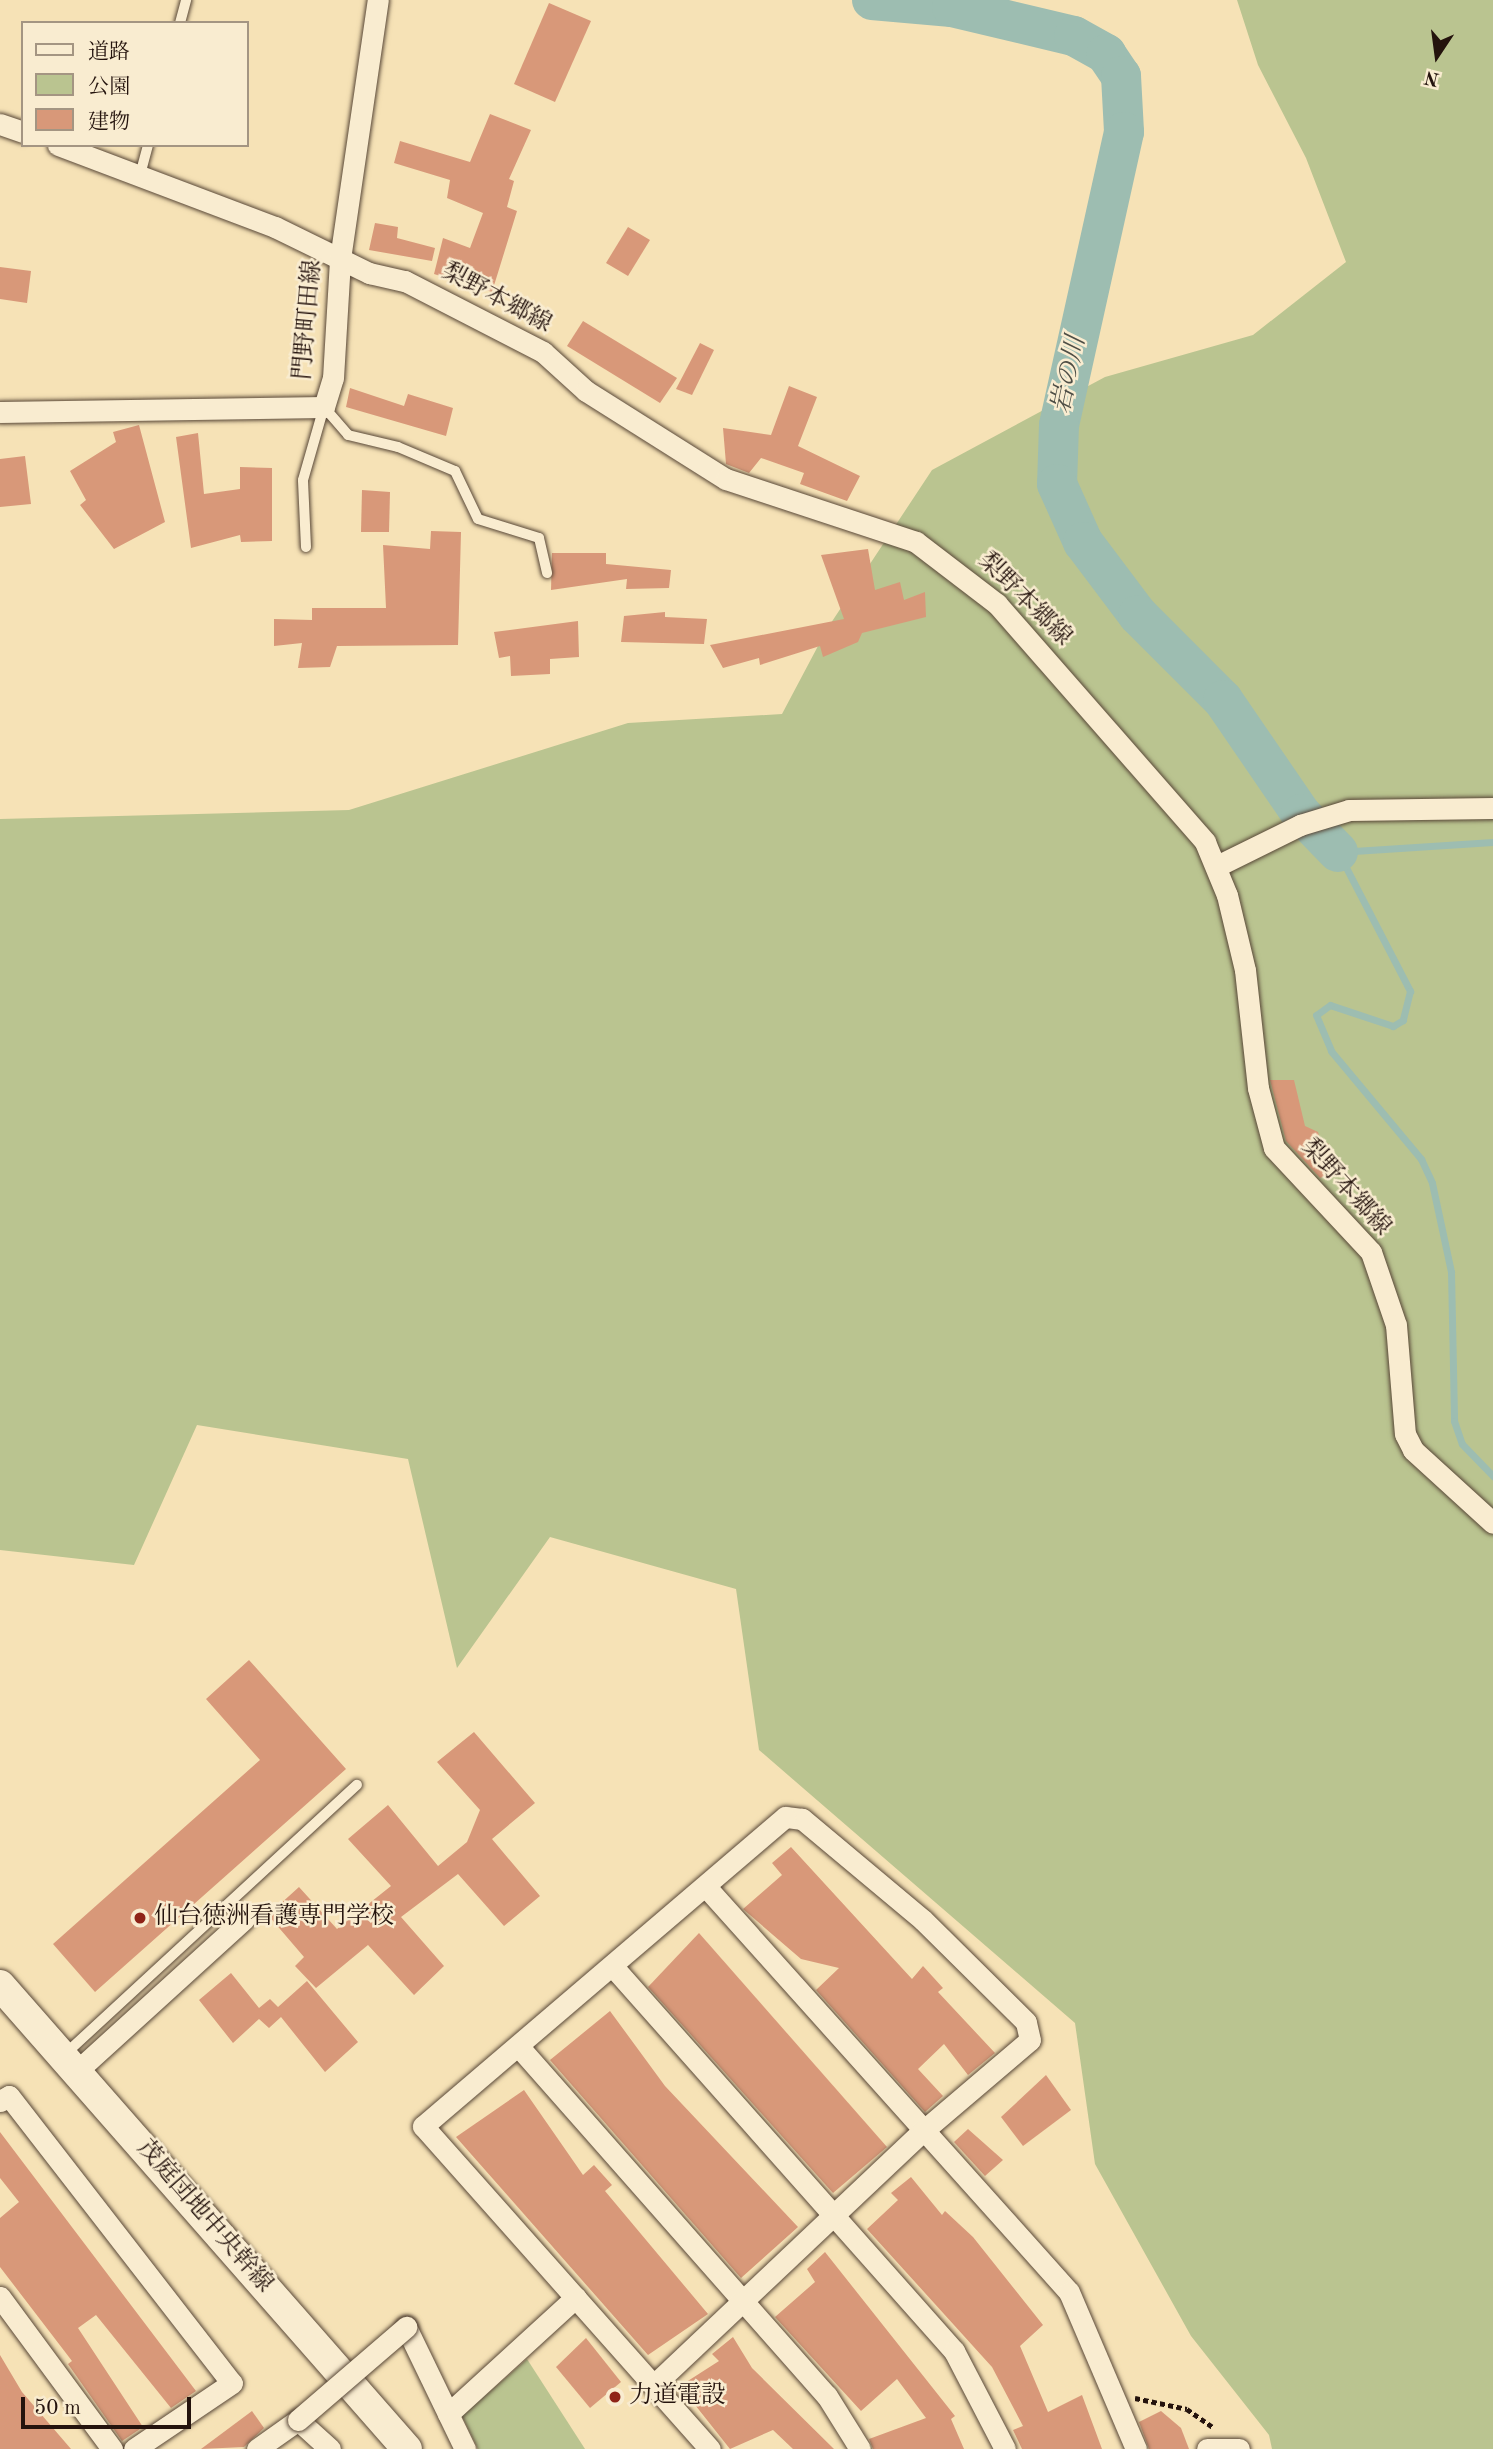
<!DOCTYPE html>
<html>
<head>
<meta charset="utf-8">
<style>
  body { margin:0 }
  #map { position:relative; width:1493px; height:2449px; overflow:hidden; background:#f6e2b6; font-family:"Old Standard TT","Noto Serif JP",serif }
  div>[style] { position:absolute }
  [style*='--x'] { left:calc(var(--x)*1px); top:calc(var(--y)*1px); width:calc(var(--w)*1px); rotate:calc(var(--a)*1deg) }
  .green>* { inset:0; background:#bac490 }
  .stream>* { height:7px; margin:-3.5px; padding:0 3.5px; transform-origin:3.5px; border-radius:3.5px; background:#9dbdb1 }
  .river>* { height:40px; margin:-20px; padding:0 20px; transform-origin:20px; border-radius:20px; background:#9dbdb1 }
  .building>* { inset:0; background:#d89879 }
  .path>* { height:4.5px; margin-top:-2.25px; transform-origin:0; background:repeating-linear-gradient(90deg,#24130d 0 5px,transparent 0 8.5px) }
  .roads { filter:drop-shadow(0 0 2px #584737) drop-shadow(0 0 2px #584737) }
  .lane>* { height:10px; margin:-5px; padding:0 5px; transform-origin:5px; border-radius:5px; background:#f9ecd0 }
  .street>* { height:21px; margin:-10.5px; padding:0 10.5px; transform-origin:10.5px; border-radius:10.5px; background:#f9ecd0 }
  .secondary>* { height:30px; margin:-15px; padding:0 15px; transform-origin:15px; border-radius:15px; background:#f9ecd0 }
  .bridges { filter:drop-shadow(0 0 2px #584737) drop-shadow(0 0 2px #584737) }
  .street-bridge>* { height:21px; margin:-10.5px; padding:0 10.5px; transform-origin:10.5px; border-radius:10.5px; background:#f9ecd0 }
  .dots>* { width:19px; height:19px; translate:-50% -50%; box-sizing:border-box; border:4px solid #f9ecd0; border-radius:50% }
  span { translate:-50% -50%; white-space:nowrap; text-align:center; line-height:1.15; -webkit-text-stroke:5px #f9ecd0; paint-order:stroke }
  .street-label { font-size:24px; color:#24130d }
  .poi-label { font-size:24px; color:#24130d }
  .left { translate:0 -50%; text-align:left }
  .water-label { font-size:26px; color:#4e4e46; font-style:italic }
  .legend { position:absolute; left:21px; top:21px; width:228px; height:126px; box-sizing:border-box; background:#f9ecd0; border:2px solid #a49582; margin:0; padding:9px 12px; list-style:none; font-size:21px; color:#24130d }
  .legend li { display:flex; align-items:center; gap:14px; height:35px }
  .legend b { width:35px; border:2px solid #a49582 }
  .north { position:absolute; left:1402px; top:21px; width:70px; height:70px; -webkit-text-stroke:5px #f9ecd0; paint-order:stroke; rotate:193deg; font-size:19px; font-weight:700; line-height:28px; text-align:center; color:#24130d }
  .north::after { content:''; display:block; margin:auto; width:24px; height:32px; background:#24130d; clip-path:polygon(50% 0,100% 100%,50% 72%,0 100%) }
  .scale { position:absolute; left:21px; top:2397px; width:170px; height:32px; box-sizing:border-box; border:4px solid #24130d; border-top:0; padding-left:9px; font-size:21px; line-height:24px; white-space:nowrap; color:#24130d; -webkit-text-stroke:5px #f9ecd0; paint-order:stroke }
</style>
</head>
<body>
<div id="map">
  <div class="green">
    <div style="clip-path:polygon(1237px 0,1493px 0,1493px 2449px,1272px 2449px,1269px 2435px,1191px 2336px,1095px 2164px,1075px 2023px,759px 1750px,736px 1589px,550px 1537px,457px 1668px,408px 1459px,197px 1425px,134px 1565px,0 1550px,0 819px,349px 810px,628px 723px,782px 714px,827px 629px,932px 470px,1105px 377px,1253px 335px,1346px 262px,1306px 158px,1258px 65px)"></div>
    <div style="clip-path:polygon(527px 2359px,585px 2449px,478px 2449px,462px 2416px)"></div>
  </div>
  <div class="stream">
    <div style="--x:1493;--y:842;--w:155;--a:176.3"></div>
    <div style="--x:1338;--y:852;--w:157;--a:62.6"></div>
    <div style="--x:1410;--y:991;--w:30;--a:104"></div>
    <div style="--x:1403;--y:1020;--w:12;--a:149"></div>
    <div style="--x:1393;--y:1026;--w:66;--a:-161.6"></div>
    <div style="--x:1330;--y:1005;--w:17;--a:144"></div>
    <div style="--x:1316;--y:1015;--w:39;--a:67"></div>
    <div style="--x:1331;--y:1051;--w:141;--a:50.2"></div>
    <div style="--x:1421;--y:1159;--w:26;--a:65"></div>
    <div style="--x:1432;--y:1183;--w:91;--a:77.9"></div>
    <div style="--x:1451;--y:1272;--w:149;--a:88.8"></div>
    <div style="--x:1454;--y:1421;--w:24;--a:71"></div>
    <div style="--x:1462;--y:1444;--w:45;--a:45.9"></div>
  </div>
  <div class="river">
    <div style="--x:872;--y:0;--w:80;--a:5"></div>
    <div style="--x:952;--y:7;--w:125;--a:13.4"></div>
    <div style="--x:1074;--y:36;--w:37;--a:29"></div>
    <div style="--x:1106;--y:54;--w:27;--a:56"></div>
    <div style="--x:1121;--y:76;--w:56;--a:86.9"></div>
    <div style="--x:1124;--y:132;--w:300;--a:102.5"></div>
    <div style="--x:1059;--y:425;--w:59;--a:91.9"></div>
    <div style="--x:1057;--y:484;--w:64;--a:65.9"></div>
    <div style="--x:1083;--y:542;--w:91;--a:53"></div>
    <div style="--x:1138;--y:615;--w:120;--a:45"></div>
    <div style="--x:1223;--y:700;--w:138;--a:55.6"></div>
    <div style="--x:1301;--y:814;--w:53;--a:45.8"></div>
  </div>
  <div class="building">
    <div style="clip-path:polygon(549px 3px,591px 21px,555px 102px,514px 84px)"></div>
    <div style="clip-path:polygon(490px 114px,531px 130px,509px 179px,514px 181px,507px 207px,517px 211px,492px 292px,434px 274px,443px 238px,470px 248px,483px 213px,447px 198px,450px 180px,394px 163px,400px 141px,470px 162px)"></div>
    <div style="clip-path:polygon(375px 223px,398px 227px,397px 238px,435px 248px,432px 261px,369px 250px)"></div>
    <div style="clip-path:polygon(628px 227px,650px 240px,628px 276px,606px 263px)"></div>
    <div style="clip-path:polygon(0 267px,31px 271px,27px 303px,0 299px)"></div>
    <div style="clip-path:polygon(583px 321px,677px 378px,660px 403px,567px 346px)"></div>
    <div style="clip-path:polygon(700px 343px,714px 350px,692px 395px,676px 389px)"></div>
    <div style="clip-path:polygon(789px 386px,817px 397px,798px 446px,860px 476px,847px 501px,800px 484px,804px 473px,761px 458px,749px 473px,726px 464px,723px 428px,771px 435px)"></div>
    <div style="clip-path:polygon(350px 388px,404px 406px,408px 394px,453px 408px,446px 436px,346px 407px)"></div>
    <div style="clip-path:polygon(139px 425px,165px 522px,114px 549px,80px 505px,86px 500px,70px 471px,116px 442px,113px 432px)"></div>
    <div style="clip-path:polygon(198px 433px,204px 494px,240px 489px,240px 467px,272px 468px,272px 541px,241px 542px,240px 535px,191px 548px,176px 437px)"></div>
    <div style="clip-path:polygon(25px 456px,31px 504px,0 507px,0 459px)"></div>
    <div style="clip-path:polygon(362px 490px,390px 492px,389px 532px,361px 532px)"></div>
    <div style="clip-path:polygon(431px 531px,461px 532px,458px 645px,337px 646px,330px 667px,298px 668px,302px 643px,274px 646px,274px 619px,312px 620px,312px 608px,386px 608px,383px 545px,430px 549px)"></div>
    <div style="clip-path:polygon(868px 549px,875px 590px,900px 582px,904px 600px,925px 592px,926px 617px,862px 633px,858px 642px,823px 657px,820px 646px,760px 665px,759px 658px,723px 668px,710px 645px,844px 619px,821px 555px)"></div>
    <div style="clip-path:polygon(552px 553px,606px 553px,606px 564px,671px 570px,669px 588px,626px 589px,627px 579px,551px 590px)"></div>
    <div style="clip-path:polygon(665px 612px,665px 617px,707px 619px,704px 644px,621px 642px,624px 616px)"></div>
    <div style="clip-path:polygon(578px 621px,579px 657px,550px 659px,550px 674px,511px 676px,510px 656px,499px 658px,494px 632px)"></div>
    <div style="clip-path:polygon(1270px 1080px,1294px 1080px,1305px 1126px,1318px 1132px,1322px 1146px,1328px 1143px,1336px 1172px,1320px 1178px,1286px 1141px)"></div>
    <div style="clip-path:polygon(249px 1660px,346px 1769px,95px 1992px,53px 1944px,260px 1760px,206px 1699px)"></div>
    <div style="clip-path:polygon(474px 1732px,535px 1803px,492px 1839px,540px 1896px,504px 1926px,458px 1874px,401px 1917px,444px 1966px,414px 1995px,368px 1945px,316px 1988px,295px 1966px,304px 1957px,268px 1915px,299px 1887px,337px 1929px,391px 1886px,348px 1839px,388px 1805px,438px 1866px,467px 1842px,480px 1810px,437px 1762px)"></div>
    <div style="clip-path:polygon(791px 1847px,912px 1979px,923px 1966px,943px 1988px,938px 1992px,995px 2053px,968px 2075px,944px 2044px,918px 2069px,943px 2096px,925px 2112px,816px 1990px,839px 1968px,801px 1959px,743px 1909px,782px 1875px,772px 1863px)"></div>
    <div style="clip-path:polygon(699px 1933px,887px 2147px,833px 2193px,648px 1987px)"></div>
    <div style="clip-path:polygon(231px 1973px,259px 2008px,270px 1999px,278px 2007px,307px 1981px,358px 2042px,325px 2072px,281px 2017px,269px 2028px,259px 2019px,233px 2043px,199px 2000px)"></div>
    <div style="clip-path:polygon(610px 2011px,665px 2086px,798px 2227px,741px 2278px,550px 2060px)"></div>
    <div style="clip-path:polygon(1046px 2075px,1071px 2110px,1023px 2146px,1001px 2117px)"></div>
    <div style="clip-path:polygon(524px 2090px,583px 2175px,594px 2165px,612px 2185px,605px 2191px,708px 2314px,648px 2355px,456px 2137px)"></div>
    <div style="clip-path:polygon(968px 2129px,1003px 2160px,985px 2176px,954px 2142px)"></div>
    <div style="clip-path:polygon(0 2132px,196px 2391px,171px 2408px,96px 2315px,78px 2328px,143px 2427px,122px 2441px,68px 2364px,72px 2361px,0 2267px,0 2218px,19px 2202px,0 2178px)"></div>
    <div style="clip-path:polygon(911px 2177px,942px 2215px,945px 2211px,973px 2237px,1043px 2325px,1020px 2346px,1048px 2412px,1082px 2395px,1102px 2449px,1022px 2449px,1013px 2430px,1023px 2426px,992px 2367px,867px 2229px,898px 2200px,891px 2193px)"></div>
    <div style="clip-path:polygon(825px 2252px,955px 2416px,951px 2419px,964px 2449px,873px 2449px,869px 2439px,926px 2418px,897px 2379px,861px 2411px,775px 2317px,815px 2282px,807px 2269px)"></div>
    <div style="clip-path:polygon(733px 2337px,752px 2368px,834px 2449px,793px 2449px,773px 2430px,730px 2449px,680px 2386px,719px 2361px,712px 2354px)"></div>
    <div style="clip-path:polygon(586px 2338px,621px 2382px,590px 2408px,556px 2367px)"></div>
    <div style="clip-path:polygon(0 2355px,22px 2392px,71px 2449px,0 2449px)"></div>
    <div style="clip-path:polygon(252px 2411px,264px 2428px,244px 2447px,201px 2449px)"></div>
    <div style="clip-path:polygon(1161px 2411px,1181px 2428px,1189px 2449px,1149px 2449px,1139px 2422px)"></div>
  </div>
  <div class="path">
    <div style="--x:1135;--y:2398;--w:53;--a:11.9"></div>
    <div style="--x:1187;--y:2409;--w:32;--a:35"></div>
  </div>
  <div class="roads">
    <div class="lane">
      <div style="--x:180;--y:23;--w:24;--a:-75"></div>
      <div style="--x:140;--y:175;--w:31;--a:-75"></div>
      <div style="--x:306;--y:547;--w:67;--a:-92.6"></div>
      <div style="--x:303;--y:480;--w:76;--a:-74"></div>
      <div style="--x:324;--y:407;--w:37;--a:49"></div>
      <div style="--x:348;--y:435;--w:51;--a:13.5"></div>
      <div style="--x:398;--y:447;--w:62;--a:22.8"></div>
      <div style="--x:455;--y:471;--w:53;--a:64.4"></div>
      <div style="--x:478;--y:519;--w:64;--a:17.3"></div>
      <div style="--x:539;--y:538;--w:36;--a:77"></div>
      <div style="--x:63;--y:2056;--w:400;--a:-42.7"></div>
    </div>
    <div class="street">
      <div style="--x:0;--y:124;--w:24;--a:19"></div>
      <div style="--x:58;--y:145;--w:232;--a:20.7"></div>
      <div style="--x:275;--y:227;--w:105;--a:26.1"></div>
      <div style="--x:369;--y:273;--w:37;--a:13"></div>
      <div style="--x:405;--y:281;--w:155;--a:27.2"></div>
      <div style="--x:543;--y:352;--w:58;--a:42.2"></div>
      <div style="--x:586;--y:391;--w:165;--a:32.2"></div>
      <div style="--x:726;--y:479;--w:200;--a:18.3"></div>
      <div style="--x:916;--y:542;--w:102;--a:37.4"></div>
      <div style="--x:997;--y:604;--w:316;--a:48.8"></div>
      <div style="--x:1205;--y:842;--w:57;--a:67.5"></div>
      <div style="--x:1227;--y:895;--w:77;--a:76.5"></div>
      <div style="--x:1245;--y:970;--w:119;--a:83.7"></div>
      <div style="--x:1258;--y:1088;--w:62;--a:75.1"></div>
      <div style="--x:1274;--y:1148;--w:142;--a:47"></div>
      <div style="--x:1371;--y:1252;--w:77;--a:71.1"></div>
      <div style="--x:1396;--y:1325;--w:109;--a:85.3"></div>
      <div style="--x:1405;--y:1434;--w:18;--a:63"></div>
      <div style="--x:1413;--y:1450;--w:108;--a:42.4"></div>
      <div style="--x:0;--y:412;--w:324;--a:-0.9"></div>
      <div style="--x:324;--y:407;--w:30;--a:-73"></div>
      <div style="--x:333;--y:378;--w:119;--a:-86.6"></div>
      <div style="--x:340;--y:259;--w:262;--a:-81.7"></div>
      <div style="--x:1217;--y:866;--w:93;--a:-26.3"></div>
      <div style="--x:1300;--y:825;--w:51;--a:-17"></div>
      <div style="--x:1349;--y:810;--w:144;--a:-0.8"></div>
      <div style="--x:707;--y:1888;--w:542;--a:48.14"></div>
      <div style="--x:1069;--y:2292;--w:171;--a:66.9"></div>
      <div style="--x:615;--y:1969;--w:511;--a:48.41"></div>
      <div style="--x:954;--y:2351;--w:110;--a:62.5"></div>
      <div style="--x:519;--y:2047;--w:465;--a:48.6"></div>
      <div style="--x:827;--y:2396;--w:62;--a:58.1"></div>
      <div style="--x:77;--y:2071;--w:226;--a:-42.3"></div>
      <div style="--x:0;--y:2101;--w:10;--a:-29"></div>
      <div style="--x:9;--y:2096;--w:363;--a:52.2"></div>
      <div style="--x:232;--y:2383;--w:118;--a:146"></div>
      <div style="--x:0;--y:2297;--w:189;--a:53.6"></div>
      <div style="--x:406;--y:2327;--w:136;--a:64.2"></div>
      <div style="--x:655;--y:2384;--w:369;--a:-43.4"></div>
      <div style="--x:923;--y:2131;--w:140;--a:-40.4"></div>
      <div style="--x:1030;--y:2040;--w:18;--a:-103"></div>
      <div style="--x:1026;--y:2022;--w:145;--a:-135.3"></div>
      <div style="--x:923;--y:1920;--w:158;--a:-140.1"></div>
      <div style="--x:802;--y:1819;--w:17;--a:-173"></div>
      <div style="--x:785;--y:1817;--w:476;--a:139.5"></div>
      <div style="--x:423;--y:2126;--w:432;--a:48.4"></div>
      <div style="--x:448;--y:2414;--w:173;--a:-42.4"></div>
      <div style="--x:257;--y:2449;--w:50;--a:-35.3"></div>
      <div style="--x:298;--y:2420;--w:43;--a:42.2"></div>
      <div style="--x:1207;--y:2449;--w:32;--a:0"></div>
    </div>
    <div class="secondary">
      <div style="--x:0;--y:1985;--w:617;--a:48.74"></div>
    </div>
  </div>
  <div class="bridges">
    <div class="street-bridge">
      <div style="--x:298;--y:2420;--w:143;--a:-40.7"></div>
    </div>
  </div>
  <div class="dots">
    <div style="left:140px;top:1918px;background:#8f2418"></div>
    <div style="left:615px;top:2397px;background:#8f2418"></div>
  </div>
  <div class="street-label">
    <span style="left:496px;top:299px;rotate:28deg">梨野本郷線</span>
    <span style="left:309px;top:320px;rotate:-85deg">門野町田線</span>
    <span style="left:1024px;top:600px;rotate:45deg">梨野本郷線</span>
    <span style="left:1345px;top:1188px;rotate:48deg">梨野本郷線</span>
    <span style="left:204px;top:2217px;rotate:49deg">茂庭団地中央幹線</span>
  </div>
  <div class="poi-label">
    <span class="left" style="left:154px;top:1918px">仙台徳洲看護専門学校</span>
    <span class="left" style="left:629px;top:2397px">力道電設</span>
  </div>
  <div class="water-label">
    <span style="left:1070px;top:375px;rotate:-78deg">岩の川</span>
  </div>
  <ul class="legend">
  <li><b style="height:9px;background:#f9ecd0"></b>道路</li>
  <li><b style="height:19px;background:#bac490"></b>公園</li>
  <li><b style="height:19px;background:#d89879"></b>建物</li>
  </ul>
  <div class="north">N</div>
  <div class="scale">50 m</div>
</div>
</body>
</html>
